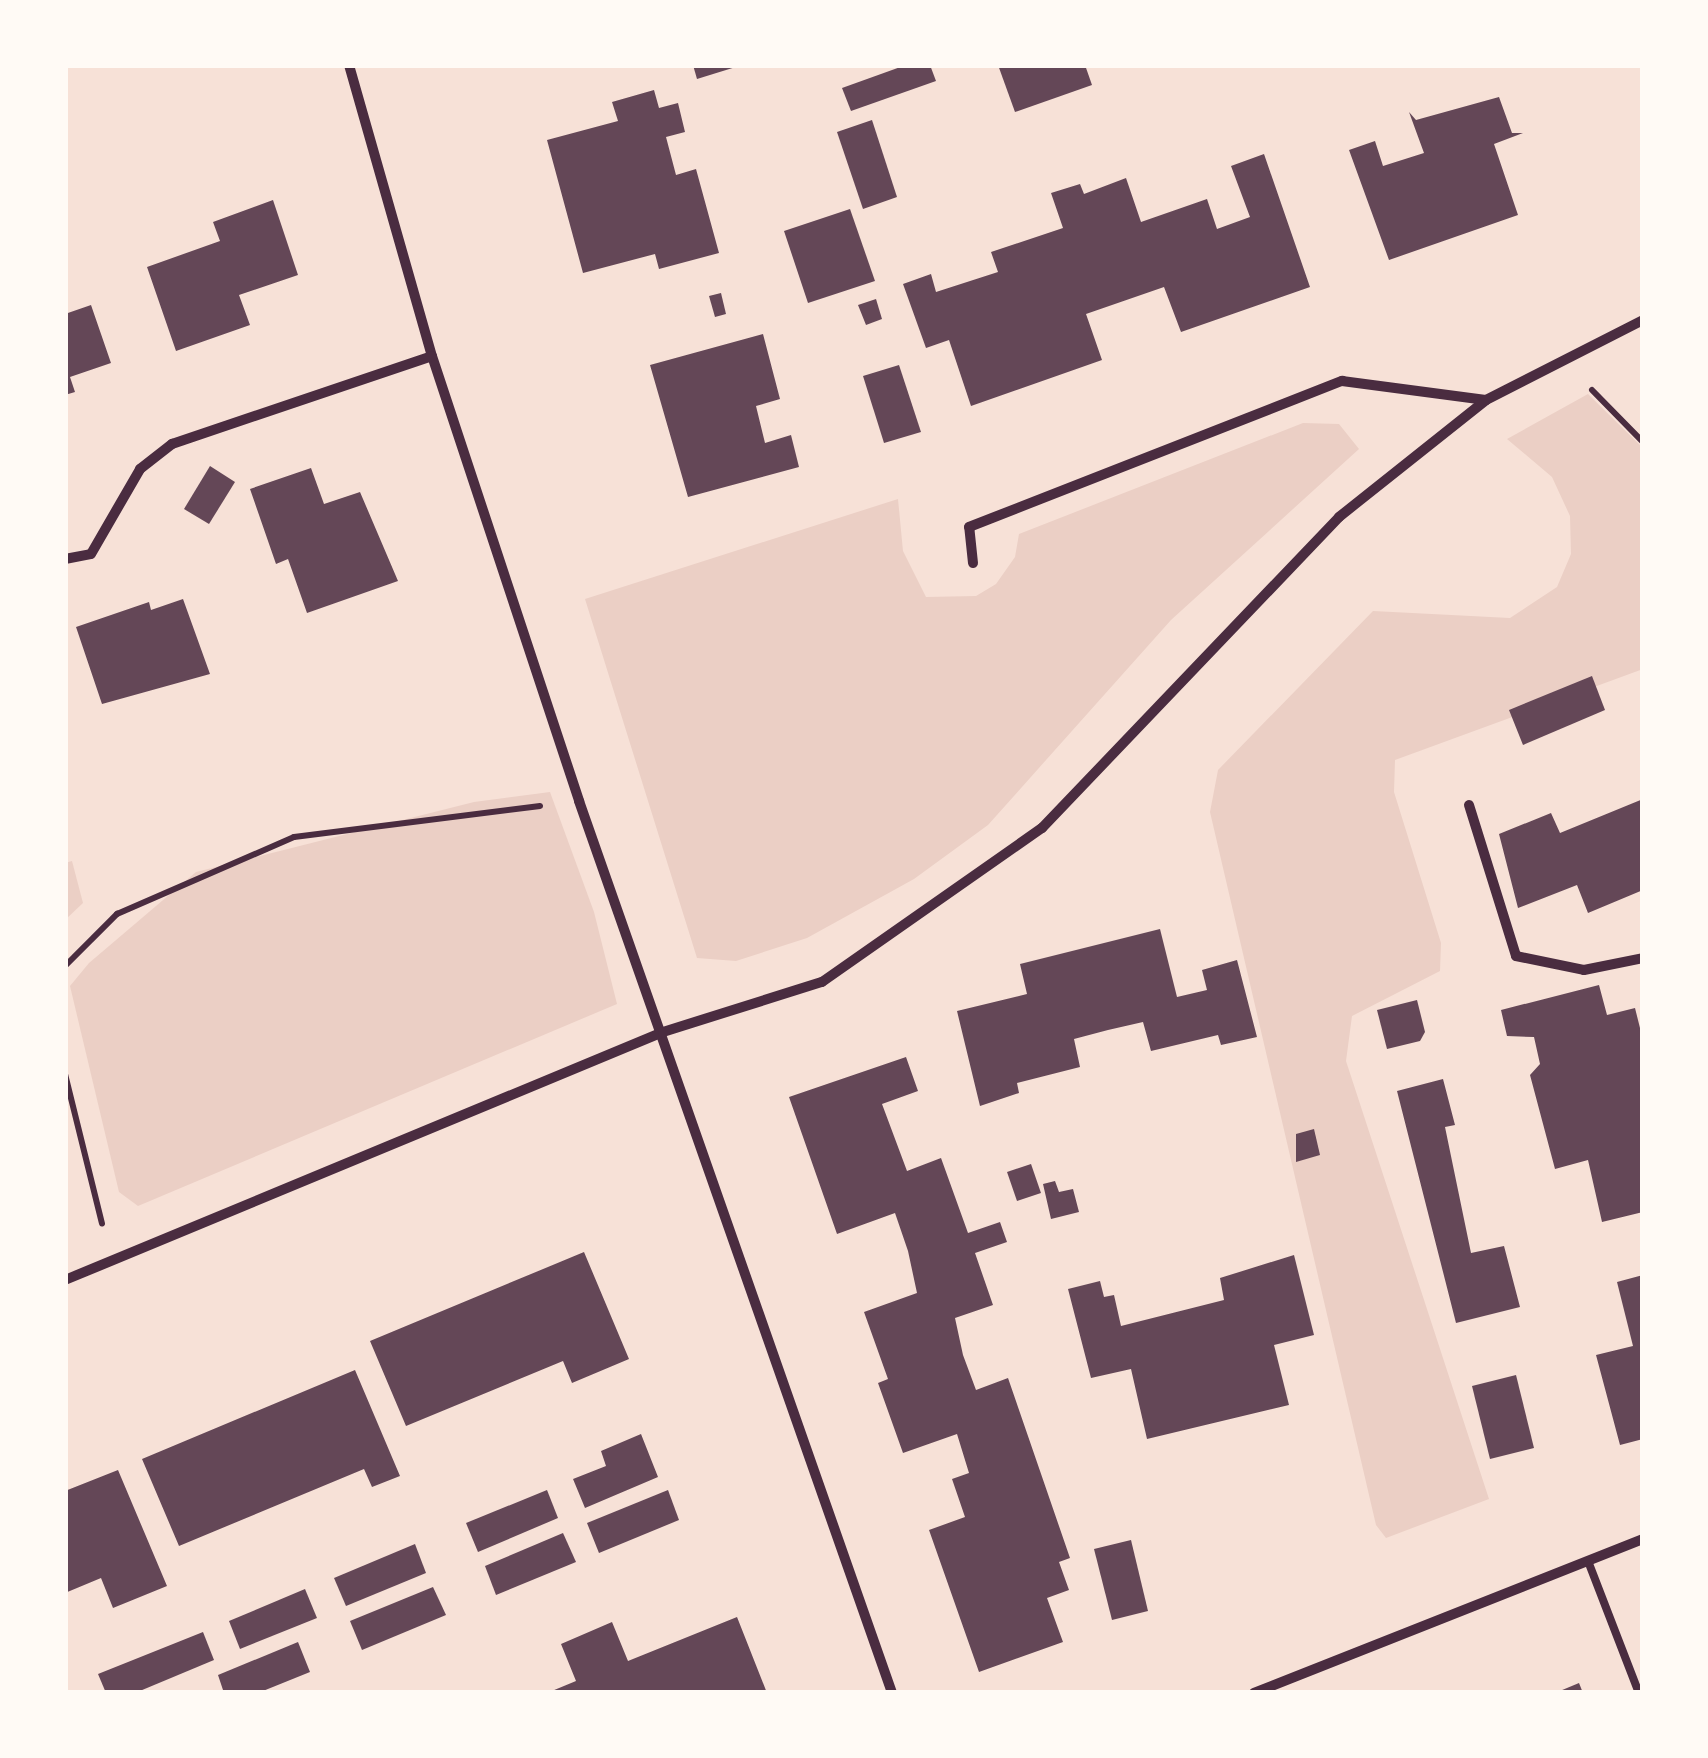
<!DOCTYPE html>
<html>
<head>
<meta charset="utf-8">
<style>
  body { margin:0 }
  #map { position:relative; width:1708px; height:1758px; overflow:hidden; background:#f7e1d7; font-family:"PT Sans",sans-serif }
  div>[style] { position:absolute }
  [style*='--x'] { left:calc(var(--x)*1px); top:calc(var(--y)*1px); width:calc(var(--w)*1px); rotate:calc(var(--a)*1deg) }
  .green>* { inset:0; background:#ebcfc5 }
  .building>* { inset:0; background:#644757 }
  .path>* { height:6px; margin:-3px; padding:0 3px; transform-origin:3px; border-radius:3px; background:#4a2c40 }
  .service>* { height:8px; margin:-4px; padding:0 4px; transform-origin:4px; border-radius:4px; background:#4a2c40 }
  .minor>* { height:10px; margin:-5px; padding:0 5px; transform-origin:5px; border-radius:5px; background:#4a2c40 }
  span { translate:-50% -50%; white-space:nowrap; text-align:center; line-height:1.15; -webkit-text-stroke:10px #fffaf5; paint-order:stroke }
  .frame { position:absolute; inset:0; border:68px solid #fffaf5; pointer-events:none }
</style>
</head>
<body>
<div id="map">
  <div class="green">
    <div style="clip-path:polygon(1588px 394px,1643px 448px,1643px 669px,1395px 760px,1394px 792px,1441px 943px,1440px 971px,1352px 1016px,1346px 1061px,1489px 1499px,1386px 1538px,1376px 1525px,1210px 812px,1218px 770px,1373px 611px,1510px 618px,1557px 587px,1571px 554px,1570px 516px,1552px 477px,1507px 439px)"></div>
    <div style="clip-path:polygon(1303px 423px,1339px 424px,1359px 449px,1171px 620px,988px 825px,914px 879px,807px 938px,736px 961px,697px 958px,585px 599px,898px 499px,903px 551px,926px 597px,976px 596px,996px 584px,1015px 557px,1019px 534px)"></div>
    <div style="clip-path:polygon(550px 792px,594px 912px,617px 1004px,138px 1206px,119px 1192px,70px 986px,89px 963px,196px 872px,474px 802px)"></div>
    <div style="clip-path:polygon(72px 861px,83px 903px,65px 920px,65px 863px)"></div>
  </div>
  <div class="building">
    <div style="clip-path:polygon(693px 65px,739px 65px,739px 66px,697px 79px)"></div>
    <div style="clip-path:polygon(906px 65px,930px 65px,936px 81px,851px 111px,842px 88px)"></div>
    <div style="clip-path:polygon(998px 65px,1085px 65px,1092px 85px,1015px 112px)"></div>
    <div style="clip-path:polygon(654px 90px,659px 108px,678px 103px,685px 132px,666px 137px,676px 175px,696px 169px,719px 253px,659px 269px,655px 254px,583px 273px,547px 140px,618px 121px,612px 102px)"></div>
    <div style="clip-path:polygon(1499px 97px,1512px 133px,1523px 133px,1494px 144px,1518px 215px,1389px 260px,1349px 150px,1375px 141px,1383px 166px,1424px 153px,1409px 112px,1416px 120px)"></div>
    <div style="clip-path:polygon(872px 120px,897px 197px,863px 209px,837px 132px)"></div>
    <div style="clip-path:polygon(1264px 154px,1310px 287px,1181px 332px,1164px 287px,1086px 314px,1102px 360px,971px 406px,949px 340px,926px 348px,903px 284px,931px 274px,936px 292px,998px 272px,991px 252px,1063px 228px,1051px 193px,1080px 184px,1084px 194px,1126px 178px,1141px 222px,1207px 199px,1217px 229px,1250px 217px,1231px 166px)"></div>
    <div style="clip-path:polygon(273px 200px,298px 275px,239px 295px,250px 325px,176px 351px,147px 267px,220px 241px,213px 222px)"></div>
    <div style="clip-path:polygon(850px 209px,875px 281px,808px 303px,784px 231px)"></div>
    <div style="clip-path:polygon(721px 293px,726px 314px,715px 317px,709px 296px)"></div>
    <div style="clip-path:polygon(876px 299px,882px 319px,866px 325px,858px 305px)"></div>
    <div style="clip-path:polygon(91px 305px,111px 363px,70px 377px,75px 392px,65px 395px,65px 314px)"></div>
    <div style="clip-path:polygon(763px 334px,780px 399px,756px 406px,765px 443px,791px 435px,799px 467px,688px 497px,650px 365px)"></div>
    <div style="clip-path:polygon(899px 365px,921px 432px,884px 443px,863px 376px)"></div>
    <div style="clip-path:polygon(210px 466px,235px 482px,209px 524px,184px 509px)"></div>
    <div style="clip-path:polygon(311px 468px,324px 504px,360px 492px,398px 581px,307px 613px,288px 559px,276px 564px,250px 489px)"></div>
    <div style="clip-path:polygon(183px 599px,210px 674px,102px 704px,76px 627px,149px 602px,151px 610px)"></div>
    <div style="clip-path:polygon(1592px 676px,1605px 710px,1523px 745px,1509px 710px)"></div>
    <div style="clip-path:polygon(1643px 799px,1643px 890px,1588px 913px,1577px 885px,1518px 908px,1499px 834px,1551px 813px,1560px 833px)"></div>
    <div style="clip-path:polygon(1160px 929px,1177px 997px,1207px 990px,1202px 970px,1237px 960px,1257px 1037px,1221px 1045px,1218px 1035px,1151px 1051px,1143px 1022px,1108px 1030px,1074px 1039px,1080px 1067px,1017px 1083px,1019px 1093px,980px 1106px,957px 1011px,1027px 994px,1020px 964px)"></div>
    <div style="clip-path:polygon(1599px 985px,1607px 1015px,1635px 1008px,1643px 1040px,1643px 1212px,1602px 1222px,1588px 1160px,1555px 1169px,1530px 1075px,1540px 1064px,1534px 1037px,1507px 1036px,1501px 1010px)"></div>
    <div style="clip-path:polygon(1417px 1000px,1425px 1032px,1420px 1041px,1387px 1049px,1377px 1010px)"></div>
    <div style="clip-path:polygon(906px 1057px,918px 1091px,882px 1104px,907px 1171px,941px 1158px,968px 1233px,1000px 1222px,1007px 1242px,975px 1253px,993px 1305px,955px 1318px,963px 1355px,976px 1390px,1008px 1378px,1070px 1558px,1059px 1562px,1069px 1590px,1047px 1598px,1063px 1642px,979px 1672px,929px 1530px,965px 1517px,952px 1479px,969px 1473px,957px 1434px,903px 1453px,878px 1383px,888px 1379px,864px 1312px,917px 1293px,908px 1251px,895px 1213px,837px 1234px,789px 1097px)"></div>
    <div style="clip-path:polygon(1443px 1079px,1455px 1125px,1445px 1127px,1471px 1253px,1504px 1246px,1520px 1307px,1456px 1323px,1397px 1091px)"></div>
    <div style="clip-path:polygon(1314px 1129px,1320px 1155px,1296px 1162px,1296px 1134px)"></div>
    <div style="clip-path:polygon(1031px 1164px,1041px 1193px,1017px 1201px,1007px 1172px)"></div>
    <div style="clip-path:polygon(1055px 1181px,1059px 1192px,1073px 1189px,1079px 1212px,1051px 1219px,1043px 1184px)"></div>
    <div style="clip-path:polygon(584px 1252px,629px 1359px,572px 1383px,563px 1361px,406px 1426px,370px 1341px)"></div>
    <div style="clip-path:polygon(1294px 1255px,1314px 1335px,1274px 1345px,1289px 1405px,1147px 1439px,1131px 1369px,1091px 1378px,1068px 1289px,1100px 1281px,1104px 1297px,1114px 1295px,1121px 1326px,1224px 1300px,1220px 1278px)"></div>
    <div style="clip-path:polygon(1643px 1275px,1643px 1439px,1620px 1445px,1596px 1355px,1633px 1346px,1617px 1282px)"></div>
    <div style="clip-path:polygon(355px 1370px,400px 1476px,372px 1487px,364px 1469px,179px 1546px,142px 1459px)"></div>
    <div style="clip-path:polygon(1516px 1375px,1534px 1448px,1490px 1459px,1472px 1386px)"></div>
    <div style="clip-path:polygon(641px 1434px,658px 1477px,585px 1508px,573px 1479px,606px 1466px,601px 1451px)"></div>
    <div style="clip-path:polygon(118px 1470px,167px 1586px,113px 1608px,101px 1578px,65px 1593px,65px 1491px)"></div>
    <div style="clip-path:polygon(547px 1490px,558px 1518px,478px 1552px,466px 1523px)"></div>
    <div style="clip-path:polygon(668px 1490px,679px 1520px,599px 1553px,587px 1523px)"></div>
    <div style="clip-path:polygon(563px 1533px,576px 1562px,496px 1595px,485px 1566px)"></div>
    <div style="clip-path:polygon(1131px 1540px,1148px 1611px,1112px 1620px,1094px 1549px)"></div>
    <div style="clip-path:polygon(415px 1544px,426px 1573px,346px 1606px,334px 1578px)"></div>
    <div style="clip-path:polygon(433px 1587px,446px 1615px,362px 1650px,350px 1621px)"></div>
    <div style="clip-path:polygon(305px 1589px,317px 1618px,240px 1649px,229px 1621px)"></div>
    <div style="clip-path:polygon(737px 1617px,767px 1693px,547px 1693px,576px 1681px,561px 1644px,612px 1622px,628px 1661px)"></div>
    <div style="clip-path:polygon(203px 1632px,214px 1660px,135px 1693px,106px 1693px,98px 1674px)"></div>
    <div style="clip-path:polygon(298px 1642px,310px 1672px,258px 1693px,224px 1693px,218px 1675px)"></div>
    <div style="clip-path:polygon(1579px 1683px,1583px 1693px,1555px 1693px)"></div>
  </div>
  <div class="path">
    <div style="--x:1592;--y:390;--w:73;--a:45.6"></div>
    <div style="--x:65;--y:966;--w:74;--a:-45"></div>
    <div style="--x:117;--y:914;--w:193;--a:-23.5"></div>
    <div style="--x:294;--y:837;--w:248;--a:-7.2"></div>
    <div style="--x:65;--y:1074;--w:154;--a:76.1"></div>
  </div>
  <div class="service">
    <div style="--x:1588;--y:1561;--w:142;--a:68.9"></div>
  </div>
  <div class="minor">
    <div style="--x:349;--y:65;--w:303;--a:74.1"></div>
    <div style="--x:432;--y:356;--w:469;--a:71.7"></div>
    <div style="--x:579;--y:801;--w:945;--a:70.66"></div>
    <div style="--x:65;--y:559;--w:26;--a:-11"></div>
    <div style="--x:91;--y:554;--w:98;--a:-60"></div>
    <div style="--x:140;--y:469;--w:41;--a:-38"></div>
    <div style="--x:172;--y:444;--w:274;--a:-18.7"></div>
    <div style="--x:973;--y:563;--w:36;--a:-96"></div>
    <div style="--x:969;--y:527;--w:401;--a:-21.4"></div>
    <div style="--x:1342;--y:381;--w:145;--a:7.5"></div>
    <div style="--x:1469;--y:805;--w:158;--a:72.7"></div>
    <div style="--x:1516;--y:956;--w:69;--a:11.6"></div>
    <div style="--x:1584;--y:970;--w:60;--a:-11.5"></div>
    <div style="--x:65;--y:1280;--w:647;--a:-22.52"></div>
    <div style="--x:663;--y:1032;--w:167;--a:-17.5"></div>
    <div style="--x:822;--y:982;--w:269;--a:-35"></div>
    <div style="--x:1042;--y:828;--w:430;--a:-46.3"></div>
    <div style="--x:1339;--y:517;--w:188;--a:-38.5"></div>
    <div style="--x:1486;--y:400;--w:176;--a:-27"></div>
    <div style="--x:1254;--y:1693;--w:418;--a:-21.6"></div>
  </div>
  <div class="frame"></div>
</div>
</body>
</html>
